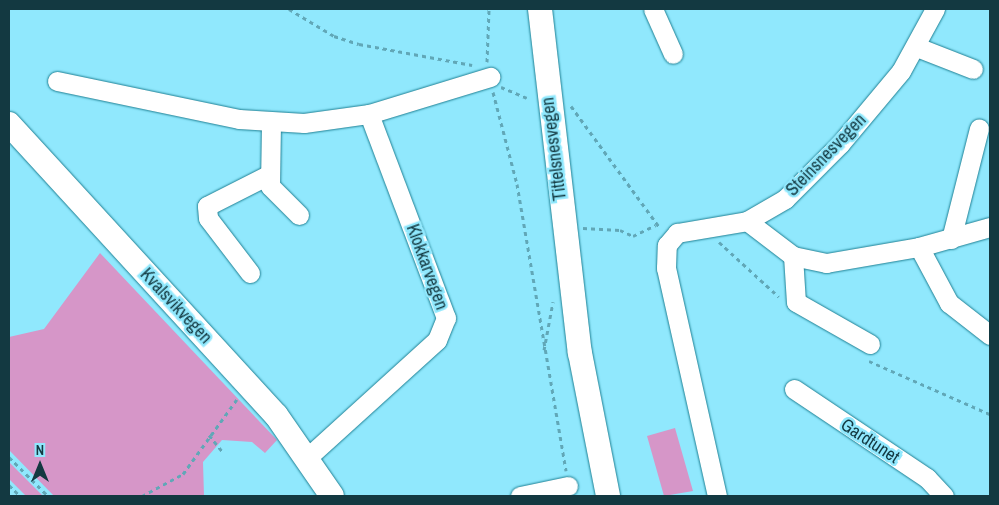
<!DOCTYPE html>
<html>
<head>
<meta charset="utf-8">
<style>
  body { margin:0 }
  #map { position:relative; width:999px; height:505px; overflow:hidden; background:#90e8fd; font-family:"Archivo Narrow",sans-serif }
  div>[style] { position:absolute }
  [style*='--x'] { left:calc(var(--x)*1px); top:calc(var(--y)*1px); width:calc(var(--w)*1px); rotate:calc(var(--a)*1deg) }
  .green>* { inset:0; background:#d696c8 }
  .path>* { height:3px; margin-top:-1.5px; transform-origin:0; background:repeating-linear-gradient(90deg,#61a7b7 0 4px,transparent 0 8px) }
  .roads { filter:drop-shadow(0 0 1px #1f8094) drop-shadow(0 0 1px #1f8094) }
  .minor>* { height:19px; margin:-9.5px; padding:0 9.5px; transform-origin:9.5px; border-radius:9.5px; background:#fff }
  .major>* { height:24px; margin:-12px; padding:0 12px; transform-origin:12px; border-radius:12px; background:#fff }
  span { translate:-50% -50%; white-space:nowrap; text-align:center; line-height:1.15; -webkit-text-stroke:5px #90e8fd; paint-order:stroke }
  .street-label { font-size:18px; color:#133941 }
  .frame { position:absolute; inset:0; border:10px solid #133941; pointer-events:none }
  .north { position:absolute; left:15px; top:440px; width:50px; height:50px; -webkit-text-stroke:4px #90e8fd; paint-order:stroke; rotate:0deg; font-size:14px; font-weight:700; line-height:20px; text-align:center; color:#133941 }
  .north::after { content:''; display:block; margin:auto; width:18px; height:22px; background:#133941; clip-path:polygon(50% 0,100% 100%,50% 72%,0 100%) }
</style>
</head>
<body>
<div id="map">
  <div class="green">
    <div style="clip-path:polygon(100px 253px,277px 440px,265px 453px,252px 442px,222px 440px,203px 462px,204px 496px,54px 496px,9px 450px,9px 337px,44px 329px)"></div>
    <div style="clip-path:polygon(675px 428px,693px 491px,664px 496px,647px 436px)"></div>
    <div style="clip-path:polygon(9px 462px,43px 496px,26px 496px,9px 479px)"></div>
  </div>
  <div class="path">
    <div style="--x:289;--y:9;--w:52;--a:31"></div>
    <div style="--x:334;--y:36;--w:26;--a:18"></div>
    <div style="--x:359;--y:44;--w:115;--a:10.5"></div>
    <div style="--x:487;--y:62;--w:53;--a:-87.8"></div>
    <div style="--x:501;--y:87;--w:28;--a:23"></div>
    <div style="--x:493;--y:92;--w:95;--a:75.4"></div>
    <div style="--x:517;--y:184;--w:291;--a:80.3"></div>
    <div style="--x:571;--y:106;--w:151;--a:53.9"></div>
    <div style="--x:583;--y:228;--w:37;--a:3"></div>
    <div style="--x:620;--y:230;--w:14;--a:25"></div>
    <div style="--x:633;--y:236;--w:25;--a:-26"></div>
    <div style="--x:719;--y:242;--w:81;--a:42.5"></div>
    <div style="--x:544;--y:350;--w:49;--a:-79.4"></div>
    <div style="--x:869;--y:361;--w:132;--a:23.7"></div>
    <div style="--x:209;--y:435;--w:22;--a:51"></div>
    <div style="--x:9;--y:457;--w:55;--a:45"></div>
    <div style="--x:9;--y:485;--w:16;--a:45"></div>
    <div style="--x:142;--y:496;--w:47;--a:-28.2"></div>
    <div style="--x:183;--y:474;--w:92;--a:-54.2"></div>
  </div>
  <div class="roads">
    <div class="minor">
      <div style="--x:653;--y:9;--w:49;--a:66"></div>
      <div style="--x:917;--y:47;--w:60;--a:21.4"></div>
      <div style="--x:57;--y:81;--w:186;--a:11.8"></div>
      <div style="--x:239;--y:119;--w:65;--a:3.5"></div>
      <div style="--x:304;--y:123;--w:66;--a:-7.9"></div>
      <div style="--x:369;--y:114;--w:127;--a:-17"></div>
      <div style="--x:271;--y:123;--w:63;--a:90.9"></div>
      <div style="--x:270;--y:186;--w:41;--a:45"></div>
      <div style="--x:747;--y:221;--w:58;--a:37.3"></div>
      <div style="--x:793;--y:256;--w:34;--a:12"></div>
      <div style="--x:826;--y:263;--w:94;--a:-9.8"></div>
      <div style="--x:919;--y:247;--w:74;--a:-15.7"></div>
      <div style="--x:951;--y:239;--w:114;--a:-75.8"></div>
      <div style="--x:919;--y:247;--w:64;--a:61.8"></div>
      <div style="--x:949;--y:303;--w:52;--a:38"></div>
      <div style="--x:793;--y:256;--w:46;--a:86.3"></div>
      <div style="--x:796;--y:302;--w:85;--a:29.6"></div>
      <div style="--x:250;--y:273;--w:69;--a:-127.4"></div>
      <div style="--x:208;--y:218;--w:12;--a:-95"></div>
      <div style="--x:207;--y:206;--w:68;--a:-26.9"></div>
      <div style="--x:794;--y:389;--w:160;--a:33.8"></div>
      <div style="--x:927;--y:478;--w:25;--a:47"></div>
      <div style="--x:308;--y:457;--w:174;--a:-42.2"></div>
      <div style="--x:437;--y:340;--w:24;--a:-68"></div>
      <div style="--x:446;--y:318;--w:218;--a:-110.7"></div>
      <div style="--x:520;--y:496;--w:49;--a:-11.8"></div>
      <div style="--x:717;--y:496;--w:234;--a:-102.6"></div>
      <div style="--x:666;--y:268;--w:23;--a:-88"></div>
      <div style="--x:667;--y:245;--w:16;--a:-50"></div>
      <div style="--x:677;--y:233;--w:71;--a:-9.7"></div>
      <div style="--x:747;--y:221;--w:44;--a:-30.1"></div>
      <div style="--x:785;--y:199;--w:78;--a:-45"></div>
      <div style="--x:840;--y:144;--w:95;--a:-50.1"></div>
      <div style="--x:901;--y:71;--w:71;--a:-61.3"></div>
    </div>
    <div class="major">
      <div style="--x:540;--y:9;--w:346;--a:83.4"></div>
      <div style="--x:580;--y:353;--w:146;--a:78.9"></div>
      <div style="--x:9;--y:124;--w:395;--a:47.5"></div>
      <div style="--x:276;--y:415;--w:98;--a:55.3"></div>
    </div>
  </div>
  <div class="street-label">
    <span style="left:554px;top:149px;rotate:-97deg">Tittelsnesvegen</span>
    <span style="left:826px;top:155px;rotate:-46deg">Steinsnesvegen</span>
    <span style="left:427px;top:267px;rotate:70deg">Klokkarvegen</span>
    <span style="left:176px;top:306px;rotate:47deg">Kvalsvikvegen</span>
    <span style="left:870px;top:441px;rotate:33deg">Gardtunet</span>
  </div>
  <div class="frame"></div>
  <div class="north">N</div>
</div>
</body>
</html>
